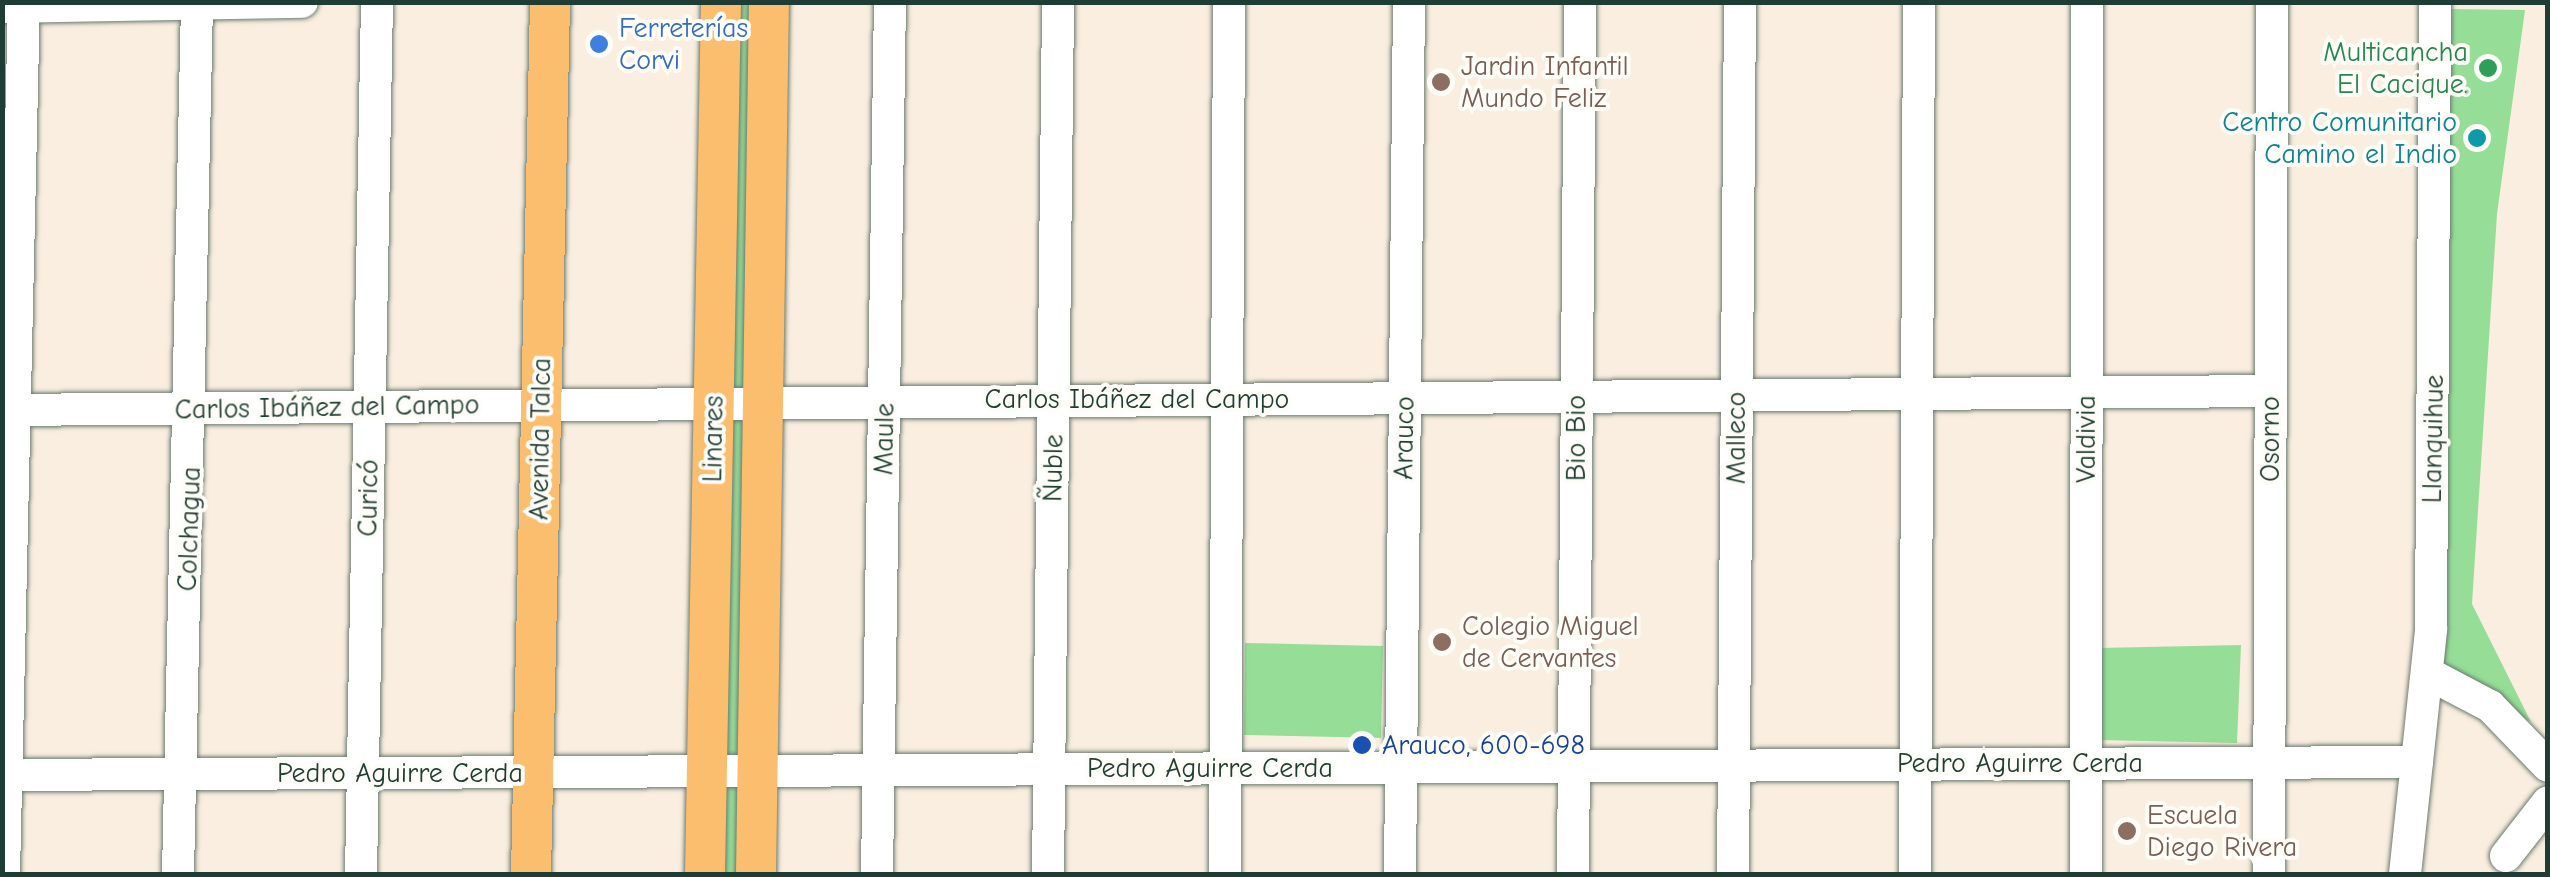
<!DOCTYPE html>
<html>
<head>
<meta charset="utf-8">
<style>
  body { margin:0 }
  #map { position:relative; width:2550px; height:877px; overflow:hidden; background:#f9eedf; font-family:"Comic Neue",sans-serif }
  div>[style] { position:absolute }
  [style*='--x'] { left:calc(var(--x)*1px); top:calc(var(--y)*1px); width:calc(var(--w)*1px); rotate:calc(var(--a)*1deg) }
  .green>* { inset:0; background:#96de98 }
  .roads { filter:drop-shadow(0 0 2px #6b7b70) drop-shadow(0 0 2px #6b7b70) }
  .minor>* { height:32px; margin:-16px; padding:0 16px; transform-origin:16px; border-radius:16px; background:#fff }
  .major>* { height:40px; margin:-20px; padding:0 20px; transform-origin:20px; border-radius:20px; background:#fbbd6e }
  .dots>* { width:28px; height:28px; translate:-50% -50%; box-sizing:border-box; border:5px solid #fdfcf7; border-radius:50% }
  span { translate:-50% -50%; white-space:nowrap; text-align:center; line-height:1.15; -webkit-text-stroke:8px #fdfcf7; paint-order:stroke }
  .shop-label { font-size:28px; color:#366cbe }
  .left { translate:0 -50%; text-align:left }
  .leisure-label { font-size:28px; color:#27864d }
  .right { translate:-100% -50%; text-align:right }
  .education-label { font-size:28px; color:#785e54 }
  .culture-label { font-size:28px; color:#0d838f }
  .street-label { font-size:28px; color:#1f3d34 }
  .transit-label { font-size:28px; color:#164399 }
  .frame { position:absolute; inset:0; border:5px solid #1f3d34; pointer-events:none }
</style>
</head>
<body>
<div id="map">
  <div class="green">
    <div style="clip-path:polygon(759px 2px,746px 874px,717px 874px,732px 3px)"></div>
    <div style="clip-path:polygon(2450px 9px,2525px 10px,2497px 214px,2472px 604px,2531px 722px,2434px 671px)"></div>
    <div style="clip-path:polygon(1245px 643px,1383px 646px,1381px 738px,1244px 735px)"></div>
    <div style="clip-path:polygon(2241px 645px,2237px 743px,2098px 740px,2099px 648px)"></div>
  </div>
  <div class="roads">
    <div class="minor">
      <div style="--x:2;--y:7;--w:300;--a:-1"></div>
      <div style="--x:2;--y:410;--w:2269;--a:-0.48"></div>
      <div style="--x:2429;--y:674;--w:69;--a:27.7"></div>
      <div style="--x:2490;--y:706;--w:83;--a:46"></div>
      <div style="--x:2;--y:775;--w:2415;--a:-0.31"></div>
      <div style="--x:2506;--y:856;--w:68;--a:-52.1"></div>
      <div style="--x:4;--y:874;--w:872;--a:-88.69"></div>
      <div style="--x:178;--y:874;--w:872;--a:-88.75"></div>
      <div style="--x:361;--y:874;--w:872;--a:-88.95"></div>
      <div style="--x:877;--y:874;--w:872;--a:-89.15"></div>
      <div style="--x:1048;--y:874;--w:872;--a:-89.34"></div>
      <div style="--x:1225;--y:874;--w:872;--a:-89.74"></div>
      <div style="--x:1400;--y:874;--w:872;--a:-89.41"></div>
      <div style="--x:1573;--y:874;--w:872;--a:-89.54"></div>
      <div style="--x:1733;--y:874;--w:872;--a:-89.54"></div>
      <div style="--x:1915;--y:874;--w:872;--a:-89.74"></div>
      <div style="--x:2086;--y:874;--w:872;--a:-89.93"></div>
      <div style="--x:2269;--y:874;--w:872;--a:-89.8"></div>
      <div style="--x:2405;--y:874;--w:246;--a:-83.9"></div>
      <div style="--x:2431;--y:629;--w:627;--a:-89.63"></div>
    </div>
    <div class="major">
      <div style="--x:531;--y:874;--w:872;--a:-88.75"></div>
      <div style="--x:705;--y:874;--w:872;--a:-88.95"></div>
      <div style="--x:756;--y:874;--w:872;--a:-89.15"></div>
    </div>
  </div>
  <div class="dots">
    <div style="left:599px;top:44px;background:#3f7fe0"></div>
    <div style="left:2488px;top:68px;background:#2e9e5b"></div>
    <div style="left:1441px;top:82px;background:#8d6e63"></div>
    <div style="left:2477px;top:138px;background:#0f9aa8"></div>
    <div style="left:1442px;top:642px;background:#8d6e63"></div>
    <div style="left:1362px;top:745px;background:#1a4fb4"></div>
    <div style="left:2127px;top:831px;background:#8d6e63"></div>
  </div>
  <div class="shop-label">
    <span class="left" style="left:619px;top:44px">Ferreterías<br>Corvi</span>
  </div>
  <div class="leisure-label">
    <span class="right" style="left:2468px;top:68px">Multicancha<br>El Cacique.</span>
  </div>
  <div class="education-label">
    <span class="left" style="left:1461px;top:82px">Jardin Infantil<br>Mundo Feliz</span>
    <span class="left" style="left:1462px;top:642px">Colegio Miguel<br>de Cervantes</span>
    <span class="left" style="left:2147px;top:831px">Escuela<br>Diego Rivera</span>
  </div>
  <div class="culture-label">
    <span class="right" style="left:2457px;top:138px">Centro Comunitario<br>Camino el Indio</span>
  </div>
  <div class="street-label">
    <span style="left:1137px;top:399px">Carlos Ibáñez del Campo</span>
    <span style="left:327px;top:407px;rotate:-1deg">Carlos Ibáñez del Campo</span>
    <span style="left:1404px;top:438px;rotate:-89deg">Arauco</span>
    <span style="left:1576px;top:438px;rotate:-90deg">Bio Bio</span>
    <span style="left:1736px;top:438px;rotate:-90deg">Malleco</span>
    <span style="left:540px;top:439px;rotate:-89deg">Avenida Talca</span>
    <span style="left:713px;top:439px;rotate:-89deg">Linares</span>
    <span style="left:884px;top:439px;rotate:-89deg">Maule</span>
    <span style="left:2086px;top:439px;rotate:-90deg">Valdivia</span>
    <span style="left:2270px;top:439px;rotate:-90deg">Osorno</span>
    <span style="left:2433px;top:439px;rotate:-89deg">Llanquihue</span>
    <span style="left:1053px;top:468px;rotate:-89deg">Ñuble</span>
    <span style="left:368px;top:498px;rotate:-89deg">Curicó</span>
    <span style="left:189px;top:529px;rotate:-88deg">Colchagua</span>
    <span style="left:2020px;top:763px">Pedro Aguirre Cerda</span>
    <span style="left:1210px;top:768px">Pedro Aguirre Cerda</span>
    <span style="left:400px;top:773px">Pedro Aguirre Cerda</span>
  </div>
  <div class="transit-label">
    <span class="left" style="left:1382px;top:745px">Arauco, 600-698</span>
  </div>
  <div class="frame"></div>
</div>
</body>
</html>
